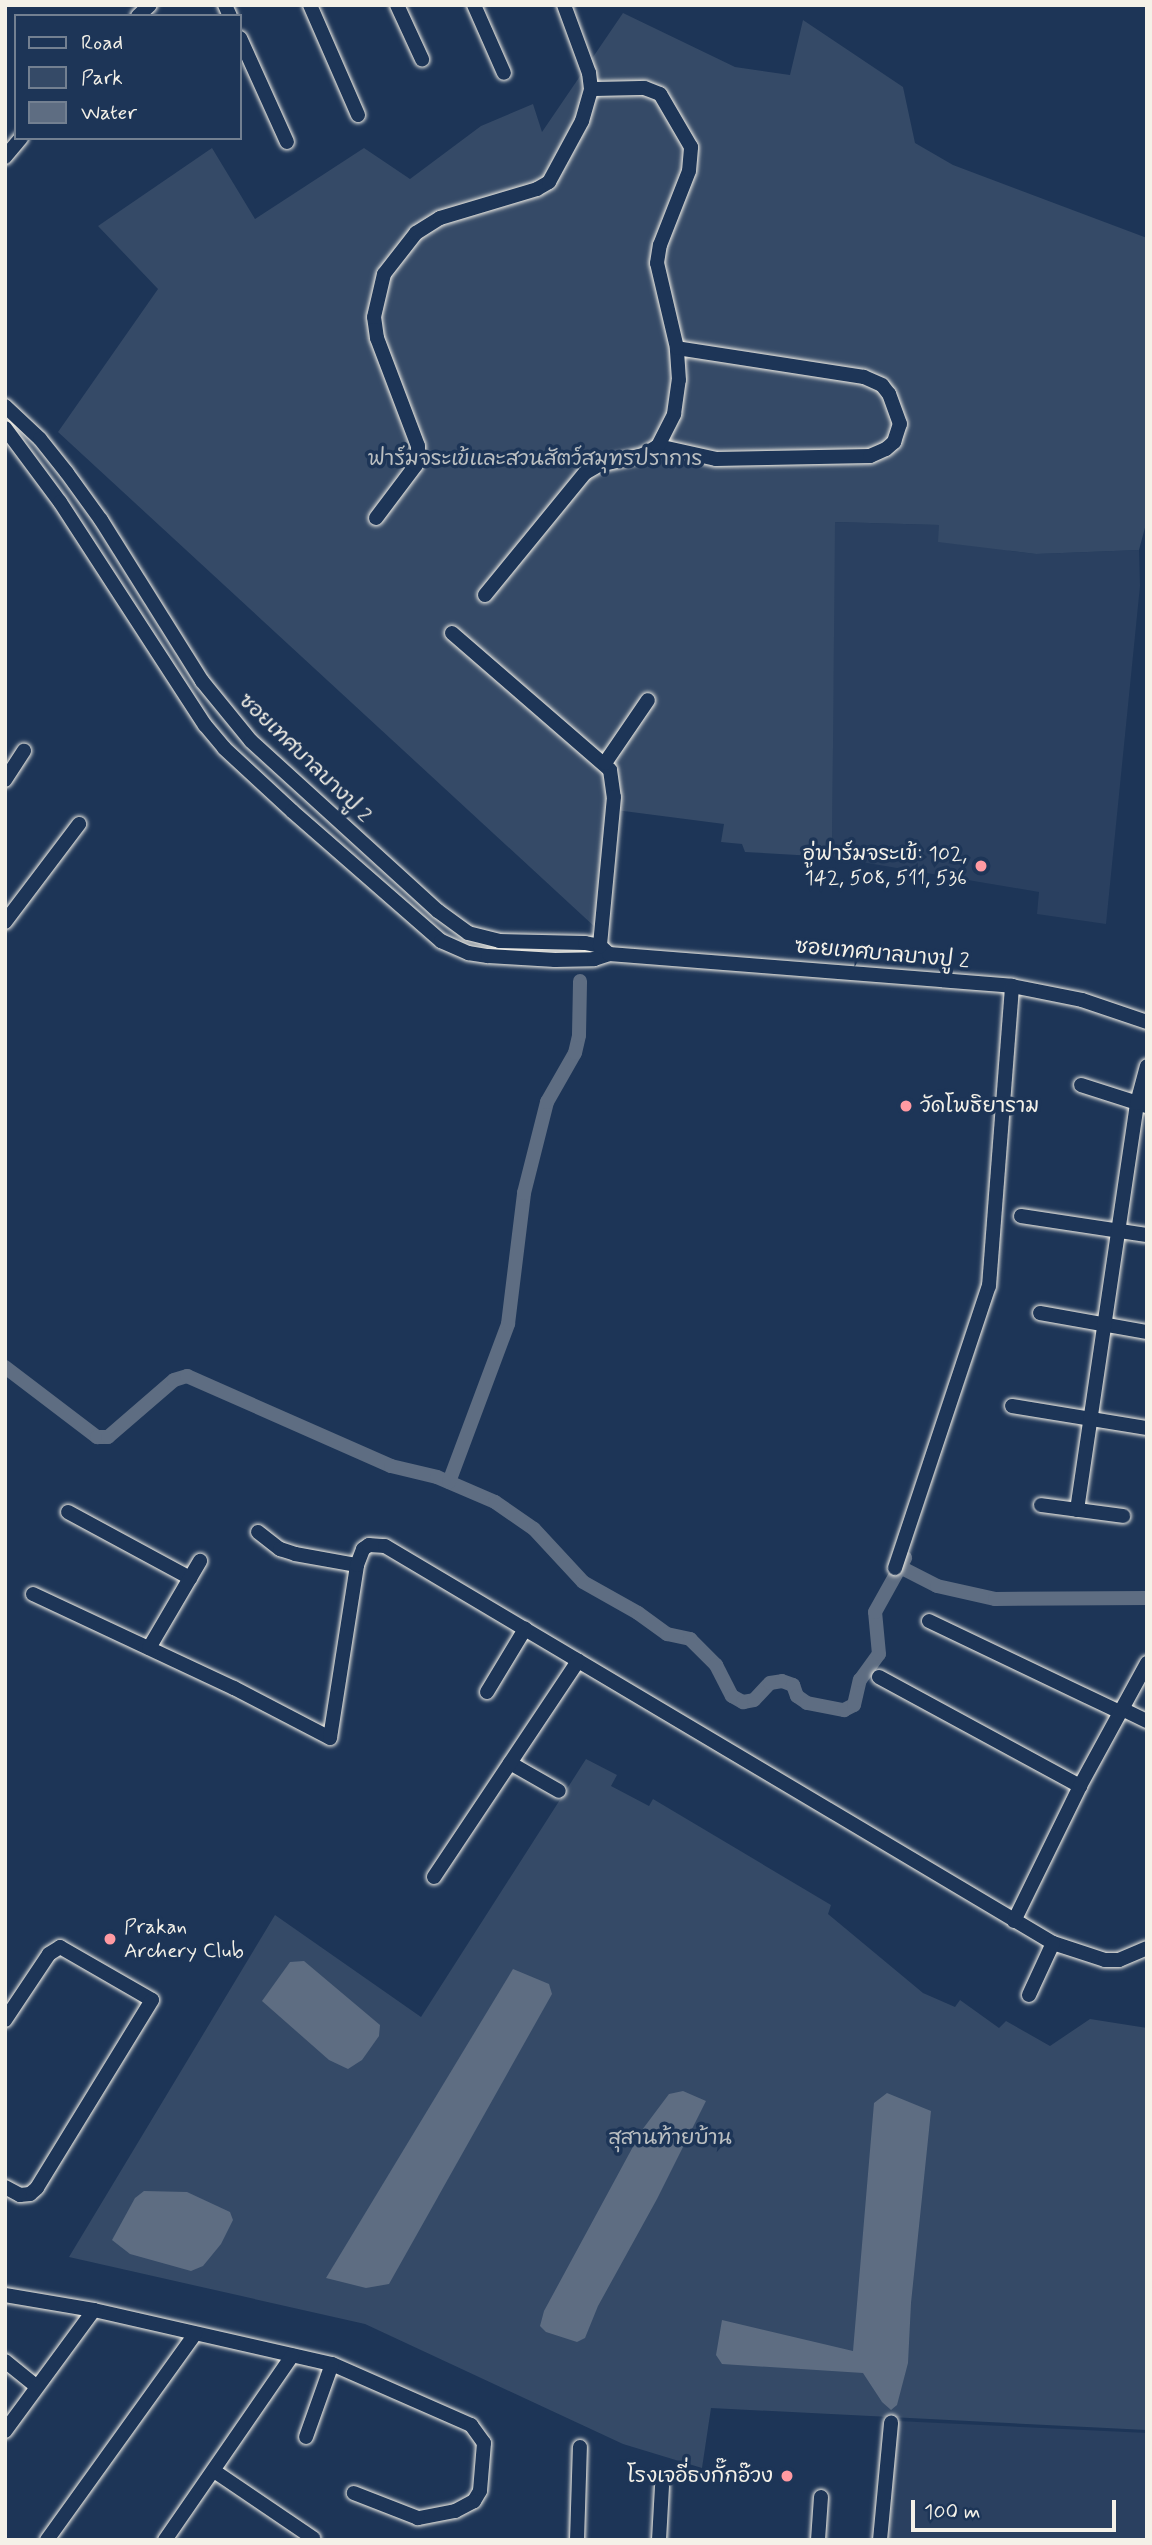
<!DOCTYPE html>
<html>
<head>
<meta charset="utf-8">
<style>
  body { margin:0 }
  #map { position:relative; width:1152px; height:2545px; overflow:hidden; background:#1d3557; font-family:Mynerve,"Playpen Sans Thai",sans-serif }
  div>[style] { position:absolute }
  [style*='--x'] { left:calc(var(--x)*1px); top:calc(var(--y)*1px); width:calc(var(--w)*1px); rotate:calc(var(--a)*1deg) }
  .built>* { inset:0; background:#2a4060 }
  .green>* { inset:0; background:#354a67 }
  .water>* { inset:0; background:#5e6d82 }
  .canal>* { height:14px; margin:-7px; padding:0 7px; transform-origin:7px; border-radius:7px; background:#5e6d82 }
  .roads { filter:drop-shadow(0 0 2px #f4f1e8) drop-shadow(0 0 2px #f4f1e8) }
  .minor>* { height:14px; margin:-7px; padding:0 7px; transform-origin:7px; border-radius:7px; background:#1d3557 }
  .dots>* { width:19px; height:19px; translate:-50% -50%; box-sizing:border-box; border:4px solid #1d3557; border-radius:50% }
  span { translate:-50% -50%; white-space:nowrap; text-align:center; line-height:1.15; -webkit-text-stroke:7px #1d3557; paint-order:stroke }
  .park-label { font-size:21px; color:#bbbfc1 }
  .street-label { font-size:21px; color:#f4f1e8 }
  .poi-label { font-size:21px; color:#f4f1e8 }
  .right { translate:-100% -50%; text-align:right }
  .left { translate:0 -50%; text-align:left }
  .frame { position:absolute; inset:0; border:7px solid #f4f1e8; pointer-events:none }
  .legend { position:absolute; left:14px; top:14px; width:228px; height:126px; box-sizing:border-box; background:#1d3557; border:2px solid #738091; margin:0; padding:9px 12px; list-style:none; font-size:21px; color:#f4f1e8 }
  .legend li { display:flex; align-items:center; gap:14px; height:35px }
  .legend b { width:35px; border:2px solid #738091 }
  .scale { position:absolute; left:911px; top:2500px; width:205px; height:32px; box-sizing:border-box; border:4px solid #f4f1e8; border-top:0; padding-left:9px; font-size:21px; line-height:24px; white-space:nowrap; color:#f4f1e8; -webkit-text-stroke:5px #1d3557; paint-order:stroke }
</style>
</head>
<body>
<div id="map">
  <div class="built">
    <div style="clip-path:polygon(834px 522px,940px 525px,1011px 551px,1036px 554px,1139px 550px,1140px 586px,1106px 924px,1037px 914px,1039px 892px,832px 857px)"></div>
    <div style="clip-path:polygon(897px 2421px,1147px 2433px,1146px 2540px,889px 2540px)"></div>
  </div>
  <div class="green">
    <div style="clip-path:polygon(623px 13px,735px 67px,790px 75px,803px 20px,903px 87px,915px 143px,953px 165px,1147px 238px,1147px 520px,1139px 550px,1036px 554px,938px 542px,939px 525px,835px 522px,832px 857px,745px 852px,742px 844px,721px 842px,724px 824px,608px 809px,596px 928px,58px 432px,158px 289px,98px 226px,212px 148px,255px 219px,364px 148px,410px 179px,481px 126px,533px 104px,542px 132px)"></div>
    <div style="clip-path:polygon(586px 1759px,617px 1775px,611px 1786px,649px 1806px,653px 1799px,831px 1905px,828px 1914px,923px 1993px,955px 2007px,960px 2000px,999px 2028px,1006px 2021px,1050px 2046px,1090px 2019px,1147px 2028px,1147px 2430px,711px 2408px,702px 2468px,623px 2444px,365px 2324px,69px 2257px,275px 1915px,421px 2017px)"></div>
  </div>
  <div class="water">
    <div style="clip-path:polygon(304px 1961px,380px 2025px,379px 2036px,362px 2060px,348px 2069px,329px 2060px,262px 2001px,290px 1962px)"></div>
    <div style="clip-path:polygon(513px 1969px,549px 1984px,552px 1994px,389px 2284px,366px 2288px,326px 2278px)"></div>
    <div style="clip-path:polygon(683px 2091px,706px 2101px,657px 2199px,598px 2306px,585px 2338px,577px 2342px,546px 2332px,540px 2326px,544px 2311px,642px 2130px,669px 2094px)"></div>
    <div style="clip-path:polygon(887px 2093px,931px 2111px,911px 2303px,908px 2363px,897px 2405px,891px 2410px,882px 2402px,863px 2373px,722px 2364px,716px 2355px,722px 2320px,853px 2351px,874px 2103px)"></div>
    <div style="clip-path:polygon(144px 2191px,187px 2192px,230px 2212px,233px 2220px,221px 2244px,203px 2266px,191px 2271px,130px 2254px,112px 2240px,135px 2198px)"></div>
  </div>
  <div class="canal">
    <div style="--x:5;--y:1367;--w:116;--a:37.3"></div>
    <div style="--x:97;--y:1437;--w:11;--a:0"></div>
    <div style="--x:108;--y:1437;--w:87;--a:-40.8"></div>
    <div style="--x:174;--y:1380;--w:14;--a:-17"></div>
    <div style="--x:187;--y:1376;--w:223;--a:23.8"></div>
    <div style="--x:391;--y:1466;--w:47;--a:13.4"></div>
    <div style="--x:437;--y:1477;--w:63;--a:23.3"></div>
    <div style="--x:495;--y:1502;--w:47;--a:34.7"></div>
    <div style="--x:534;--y:1529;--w:72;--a:47.2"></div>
    <div style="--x:583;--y:1582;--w:63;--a:29.4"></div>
    <div style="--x:638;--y:1613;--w:36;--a:36"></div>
    <div style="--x:667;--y:1634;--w:24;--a:12"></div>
    <div style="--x:690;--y:1639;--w:37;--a:45"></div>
    <div style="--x:716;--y:1665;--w:35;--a:63"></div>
    <div style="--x:732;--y:1696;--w:13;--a:29"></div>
    <div style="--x:743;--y:1702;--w:11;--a:-10"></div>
    <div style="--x:754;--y:1700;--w:23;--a:-47"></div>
    <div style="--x:770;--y:1683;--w:12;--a:-9"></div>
    <div style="--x:782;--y:1681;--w:12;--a:20"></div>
    <div style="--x:793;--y:1685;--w:12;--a:70"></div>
    <div style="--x:797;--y:1696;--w:12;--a:35"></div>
    <div style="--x:807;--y:1703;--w:38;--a:11"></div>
    <div style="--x:844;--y:1710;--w:11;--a:-27"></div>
    <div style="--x:854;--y:1705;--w:26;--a:-77"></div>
    <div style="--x:860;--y:1680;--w:32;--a:-54"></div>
    <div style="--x:879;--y:1654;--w:42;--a:-95.4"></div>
    <div style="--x:875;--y:1612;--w:62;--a:-60.9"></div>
    <div style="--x:449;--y:1482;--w:169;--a:-69.5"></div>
    <div style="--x:508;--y:1324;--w:132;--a:-83"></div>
    <div style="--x:524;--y:1193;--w:94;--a:-75.8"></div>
    <div style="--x:547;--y:1102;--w:56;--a:-60.3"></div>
    <div style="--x:575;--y:1053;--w:18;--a:-77"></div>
    <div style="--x:579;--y:1035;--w:54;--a:-88.9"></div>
    <div style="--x:902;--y:1568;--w:39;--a:27"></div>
    <div style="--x:937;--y:1586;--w:59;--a:12.6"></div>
    <div style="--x:995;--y:1599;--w:152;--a:-0.4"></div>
  </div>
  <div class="roads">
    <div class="minor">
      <div style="--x:225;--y:5;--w:12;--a:66"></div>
      <div style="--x:310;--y:5;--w:120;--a:66.4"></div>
      <div style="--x:397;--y:5;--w:60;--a:65.2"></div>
      <div style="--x:474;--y:5;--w:74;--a:66.2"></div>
      <div style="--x:138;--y:16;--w:16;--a:-43"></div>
      <div style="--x:240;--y:38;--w:114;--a:65.7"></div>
      <div style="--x:5;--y:157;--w:25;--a:-50"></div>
      <div style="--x:5;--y:406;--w:48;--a:43.3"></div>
      <div style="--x:40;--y:439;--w:43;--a:51.5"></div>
      <div style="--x:67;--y:473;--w:58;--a:54.1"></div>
      <div style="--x:101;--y:520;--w:190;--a:57.9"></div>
      <div style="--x:202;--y:681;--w:77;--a:50.8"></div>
      <div style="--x:251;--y:741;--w:253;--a:42.3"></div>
      <div style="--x:438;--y:911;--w:37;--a:36"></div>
      <div style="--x:468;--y:933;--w:32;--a:14"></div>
      <div style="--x:499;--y:941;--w:86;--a:1.3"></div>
      <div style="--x:585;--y:943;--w:15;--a:11"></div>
      <div style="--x:600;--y:946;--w:12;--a:42"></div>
      <div style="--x:5;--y:428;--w:92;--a:53.4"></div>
      <div style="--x:60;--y:502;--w:266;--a:57"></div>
      <div style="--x:205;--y:725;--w:30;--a:50"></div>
      <div style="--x:224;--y:748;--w:93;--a:42.8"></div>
      <div style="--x:292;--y:811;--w:198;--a:41.1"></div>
      <div style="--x:441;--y:941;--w:30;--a:24"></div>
      <div style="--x:468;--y:953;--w:20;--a:9"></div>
      <div style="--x:488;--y:956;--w:67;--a:3.4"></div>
      <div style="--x:555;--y:960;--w:39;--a:-1"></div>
      <div style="--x:594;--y:959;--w:16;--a:-18"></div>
      <div style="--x:609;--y:954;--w:404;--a:4.5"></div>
      <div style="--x:1012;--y:986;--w:71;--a:11.3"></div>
      <div style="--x:1082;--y:1000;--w:69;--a:18.7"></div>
      <div style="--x:658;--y:446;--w:59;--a:12.6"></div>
      <div style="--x:716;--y:459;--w:154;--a:-1.1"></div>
      <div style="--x:870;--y:456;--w:17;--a:-24"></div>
      <div style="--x:886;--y:449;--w:11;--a:-41"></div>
      <div style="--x:894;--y:442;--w:19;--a:-72"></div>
      <div style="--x:900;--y:424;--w:32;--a:-110"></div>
      <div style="--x:889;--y:394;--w:11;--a:-128"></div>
      <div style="--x:882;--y:385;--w:20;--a:-156"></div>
      <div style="--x:864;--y:377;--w:189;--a:-171.2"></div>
      <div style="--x:376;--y:518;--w:66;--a:-53"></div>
      <div style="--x:416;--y:465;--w:9;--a:-77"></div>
      <div style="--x:418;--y:456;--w:10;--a:-90"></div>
      <div style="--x:418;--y:446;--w:116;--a:-110.8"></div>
      <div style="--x:377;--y:338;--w:21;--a:-98"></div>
      <div style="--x:374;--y:317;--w:44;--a:-76.9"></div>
      <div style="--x:384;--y:274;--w:52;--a:-52"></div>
      <div style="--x:416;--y:233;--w:28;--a:-32"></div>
      <div style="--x:440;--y:218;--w:101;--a:-16.6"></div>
      <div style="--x:537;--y:189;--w:14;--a:-30"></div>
      <div style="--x:549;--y:182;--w:69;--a:-61.6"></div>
      <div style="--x:582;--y:121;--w:33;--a:-74"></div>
      <div style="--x:591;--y:89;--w:16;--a:-97"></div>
      <div style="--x:589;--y:73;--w:72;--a:-110.2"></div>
      <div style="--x:485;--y:595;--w:158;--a:-50.7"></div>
      <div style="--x:585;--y:473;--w:16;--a:-30"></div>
      <div style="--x:599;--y:465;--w:45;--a:-12.8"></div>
      <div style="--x:643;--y:455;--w:17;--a:-31"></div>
      <div style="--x:658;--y:446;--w:36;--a:-63"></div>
      <div style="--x:674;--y:414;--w:34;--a:-82"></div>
      <div style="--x:679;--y:380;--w:32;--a:-94"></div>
      <div style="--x:677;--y:348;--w:87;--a:-103.2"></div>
      <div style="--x:657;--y:263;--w:18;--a:-81"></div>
      <div style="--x:660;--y:245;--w:79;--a:-68.6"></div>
      <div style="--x:689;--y:171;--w:24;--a:-85"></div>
      <div style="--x:691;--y:147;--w:61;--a:-120.3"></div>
      <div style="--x:660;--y:94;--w:17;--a:-159"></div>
      <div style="--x:644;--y:88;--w:53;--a:178.9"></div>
      <div style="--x:452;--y:633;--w:209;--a:40.9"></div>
      <div style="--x:610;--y:770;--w:27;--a:82"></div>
      <div style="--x:614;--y:797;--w:150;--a:95.4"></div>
      <div style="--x:605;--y:763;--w:76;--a:-55.7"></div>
      <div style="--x:5;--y:780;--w:35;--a:-57"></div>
      <div style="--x:5;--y:922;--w:123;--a:-52.9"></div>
      <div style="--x:1081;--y:1085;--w:69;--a:17.7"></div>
      <div style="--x:1021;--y:1216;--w:127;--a:8.6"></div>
      <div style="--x:1040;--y:1313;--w:109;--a:10.1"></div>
      <div style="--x:1012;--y:1406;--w:137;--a:9.3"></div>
      <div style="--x:1041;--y:1505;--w:83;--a:7.6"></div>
      <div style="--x:1077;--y:1510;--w:411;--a:-81.6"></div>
      <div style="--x:1137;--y:1103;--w:38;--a:-75"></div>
      <div style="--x:68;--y:1512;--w:139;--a:28.4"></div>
      <div style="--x:258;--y:1532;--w:28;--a:38"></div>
      <div style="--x:280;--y:1549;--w:16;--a:18"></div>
      <div style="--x:295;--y:1554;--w:63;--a:10.1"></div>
      <div style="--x:895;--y:1568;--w:297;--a:-71.6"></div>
      <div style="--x:989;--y:1286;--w:301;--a:-85.6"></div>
      <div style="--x:33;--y:1594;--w:222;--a:25.1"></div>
      <div style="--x:234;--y:1688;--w:108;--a:27.5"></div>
      <div style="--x:330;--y:1738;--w:175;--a:-81.1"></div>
      <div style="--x:357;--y:1565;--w:17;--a:-69"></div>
      <div style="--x:363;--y:1549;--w:7;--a:-34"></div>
      <div style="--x:369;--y:1545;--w:16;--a:4"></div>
      <div style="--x:385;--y:1546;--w:777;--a:30.72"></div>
      <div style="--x:1053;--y:1943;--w:55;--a:18.1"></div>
      <div style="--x:1105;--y:1960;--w:14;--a:0"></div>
      <div style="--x:1119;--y:1960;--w:30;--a:-23"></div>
      <div style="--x:929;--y:1621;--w:212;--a:25.5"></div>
      <div style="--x:149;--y:1648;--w:101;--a:-59.6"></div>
      <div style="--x:879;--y:1677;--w:229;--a:28.5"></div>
      <div style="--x:487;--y:1692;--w:74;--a:-58.9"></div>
      <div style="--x:1122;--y:1709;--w:28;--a:26"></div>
      <div style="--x:510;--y:1763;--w:56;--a:29.7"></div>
      <div style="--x:434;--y:1877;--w:260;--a:-56.3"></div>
      <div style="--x:1014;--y:1921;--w:150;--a:-63.9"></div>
      <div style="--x:1080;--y:1786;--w:140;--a:-61.4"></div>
      <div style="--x:1029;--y:1995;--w:57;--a:-65.2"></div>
      <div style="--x:5;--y:2020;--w:79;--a:-56.3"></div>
      <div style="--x:49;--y:1954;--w:13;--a:-32"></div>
      <div style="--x:60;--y:1947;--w:106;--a:29.9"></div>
      <div style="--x:152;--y:2000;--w:220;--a:121.5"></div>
      <div style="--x:37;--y:2188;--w:9;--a:139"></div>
      <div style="--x:30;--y:2194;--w:10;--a:174"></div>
      <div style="--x:20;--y:2195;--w:17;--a:-152"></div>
      <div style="--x:5;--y:2295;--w:90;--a:9.6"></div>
      <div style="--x:94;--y:2310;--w:244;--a:12.8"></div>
      <div style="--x:332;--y:2364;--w:152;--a:23.7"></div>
      <div style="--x:471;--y:2425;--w:22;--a:54"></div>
      <div style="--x:484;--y:2443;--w:48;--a:94.8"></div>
      <div style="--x:480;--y:2491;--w:12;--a:121"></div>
      <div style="--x:474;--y:2501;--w:21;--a:152"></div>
      <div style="--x:455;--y:2511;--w:38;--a:169"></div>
      <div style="--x:418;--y:2518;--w:69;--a:-158.7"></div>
      <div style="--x:5;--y:2361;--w:40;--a:39"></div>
      <div style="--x:5;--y:2431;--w:150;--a:-53.7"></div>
      <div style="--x:306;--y:2437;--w:77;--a:-70.4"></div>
      <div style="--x:214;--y:2471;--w:120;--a:34.1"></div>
      <div style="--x:47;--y:2540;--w:254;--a:-54.3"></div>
      <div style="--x:165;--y:2540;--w:224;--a:-55.4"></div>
      <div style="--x:577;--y:2540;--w:93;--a:-88.2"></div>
      <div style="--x:659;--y:2540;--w:54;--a:-86.8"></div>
      <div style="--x:818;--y:2540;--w:43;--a:-86"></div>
      <div style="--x:880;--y:2540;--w:118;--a:-84.6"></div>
    </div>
  </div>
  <div class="dots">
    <div style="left:981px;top:866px;background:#ff9aa2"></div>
    <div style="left:906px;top:1106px;background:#ff9aa2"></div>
    <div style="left:110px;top:1939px;background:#ff9aa2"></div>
    <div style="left:787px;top:2476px;background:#ff9aa2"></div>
  </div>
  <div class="park-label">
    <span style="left:535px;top:459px">ฟาร์มจระเข้และสวนสัตว์สมุทรปราการ</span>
    <span style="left:670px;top:2138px">สุสานท้ายบ้าน</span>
  </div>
  <div class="street-label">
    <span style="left:305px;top:758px;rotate:44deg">ซอยเทศบาลบางปู 2</span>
    <span style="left:882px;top:954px;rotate:5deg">ซอยเทศบาลบางปู 2</span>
  </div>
  <div class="poi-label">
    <span class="right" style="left:967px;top:866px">อู่ฟาร์มจระเข้: 102,<br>142, 508, 511, 536</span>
    <span class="left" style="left:920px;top:1106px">วัดโพธิยาราม</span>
    <span class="left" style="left:124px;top:1939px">Prakan<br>Archery Club</span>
    <span class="right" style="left:773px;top:2476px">โรงเจอี่ธงกั๊กอ๊วง</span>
  </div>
  <div class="frame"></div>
  <ul class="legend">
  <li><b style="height:9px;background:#1d3557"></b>Road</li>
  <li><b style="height:19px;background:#354a67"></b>Park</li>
  <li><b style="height:19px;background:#5e6d82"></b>Water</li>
  </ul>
  <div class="scale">100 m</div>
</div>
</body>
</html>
